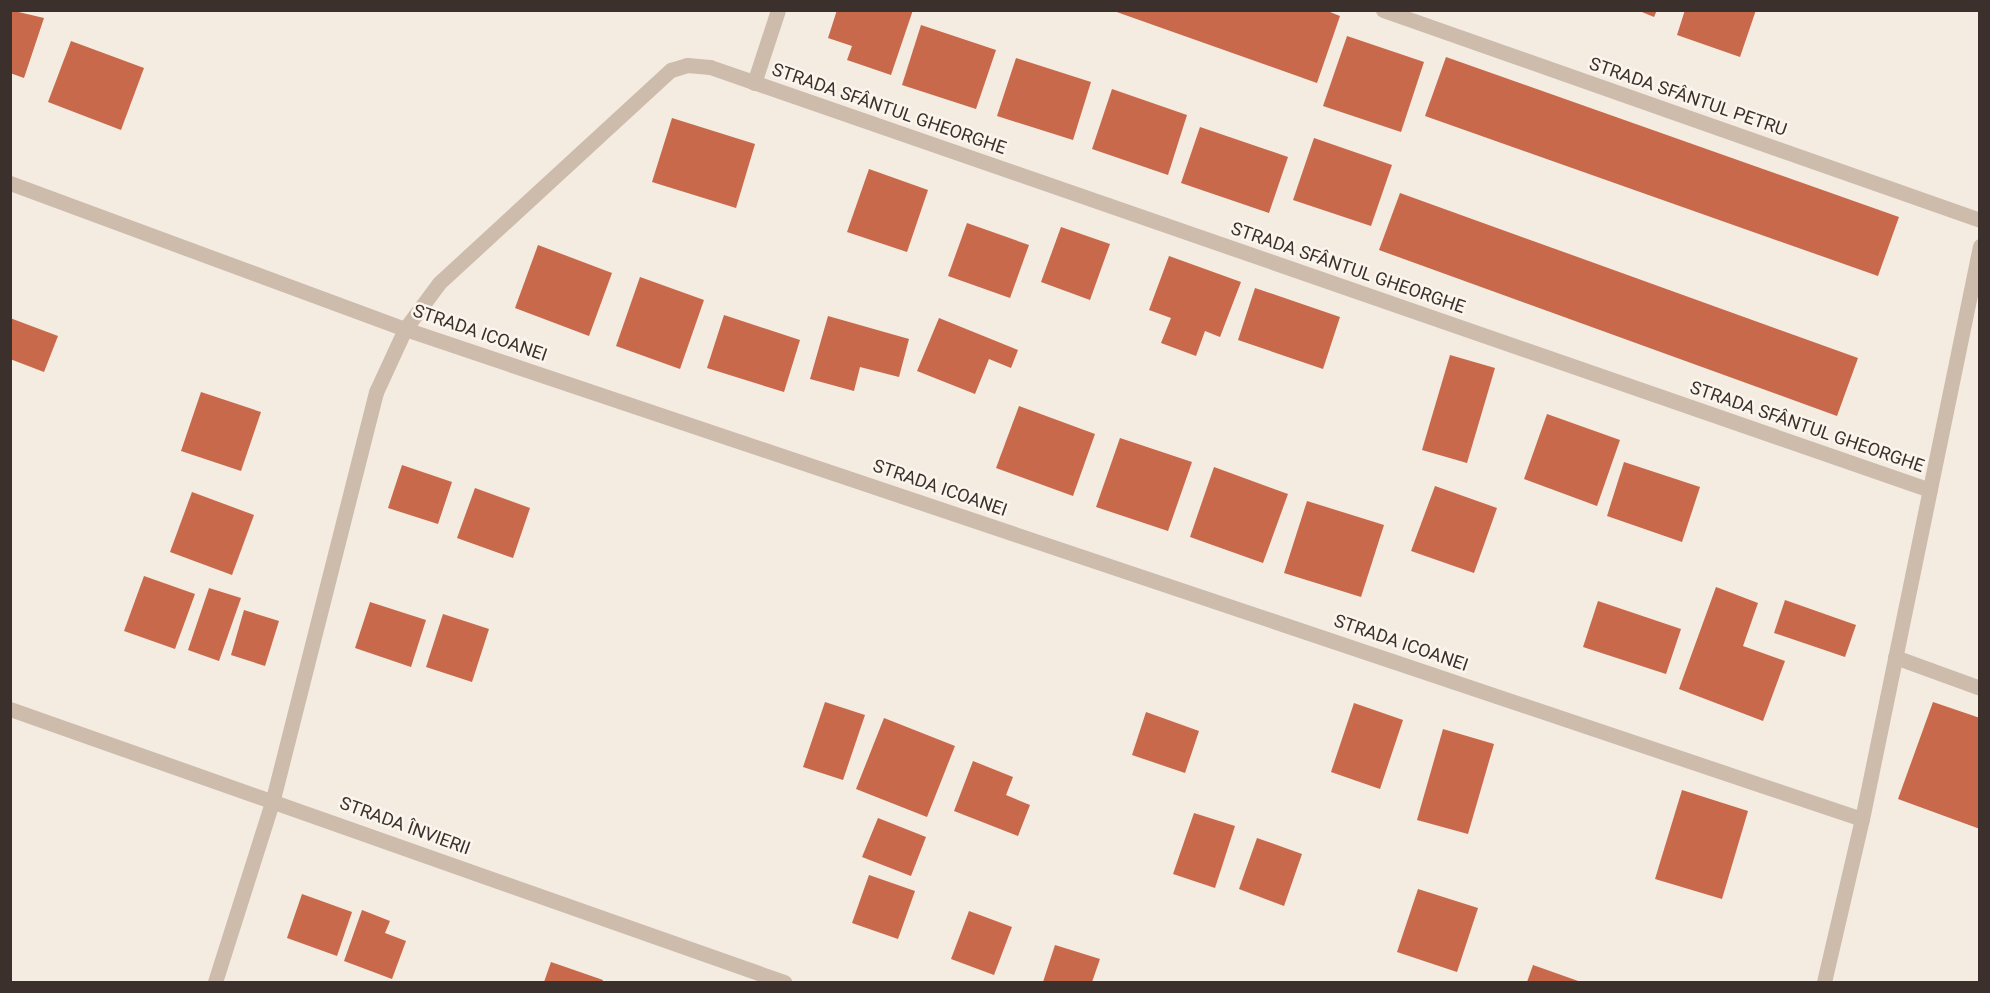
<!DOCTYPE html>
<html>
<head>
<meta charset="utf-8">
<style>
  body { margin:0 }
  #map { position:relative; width:1990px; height:993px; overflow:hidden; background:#f4ebe1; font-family:Roboto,sans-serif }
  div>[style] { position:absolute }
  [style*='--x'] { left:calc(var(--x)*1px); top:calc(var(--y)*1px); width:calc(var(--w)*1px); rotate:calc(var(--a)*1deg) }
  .building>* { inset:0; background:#c8694b }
  .minor>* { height:15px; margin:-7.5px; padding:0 7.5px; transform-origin:7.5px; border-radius:7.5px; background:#cdbbac }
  span { translate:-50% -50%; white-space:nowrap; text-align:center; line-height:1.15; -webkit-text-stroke:5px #fbf5ee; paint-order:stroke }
  .street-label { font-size:18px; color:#3b302b }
  .frame { position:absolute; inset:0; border:12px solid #3b302b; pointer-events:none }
</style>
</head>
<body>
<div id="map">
  <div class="building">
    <div style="clip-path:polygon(10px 10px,44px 18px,24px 78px,10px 73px)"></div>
    <div style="clip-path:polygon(837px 10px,913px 10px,891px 75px,847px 60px,852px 46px,828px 38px)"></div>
    <div style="clip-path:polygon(1111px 10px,1325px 10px,1340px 16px,1317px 83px)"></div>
    <div style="clip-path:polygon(1637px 10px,1657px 10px,1654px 17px)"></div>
    <div style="clip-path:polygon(1685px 10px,1756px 10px,1740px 57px,1677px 35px)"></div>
    <div style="clip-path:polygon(921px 25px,996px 50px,976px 109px,902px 85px)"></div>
    <div style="clip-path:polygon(1347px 36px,1424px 62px,1401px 132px,1323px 106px)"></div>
    <div style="clip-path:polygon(71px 41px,144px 68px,121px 130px,48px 102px)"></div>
    <div style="clip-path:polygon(1446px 57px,1899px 217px,1878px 276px,1425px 116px)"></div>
    <div style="clip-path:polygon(1016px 58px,1091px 82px,1073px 140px,997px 116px)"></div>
    <div style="clip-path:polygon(1112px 89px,1187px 115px,1168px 175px,1092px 149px)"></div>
    <div style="clip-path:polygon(672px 118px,755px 144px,736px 208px,652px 182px)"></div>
    <div style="clip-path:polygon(1200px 127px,1288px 157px,1269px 213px,1181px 183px)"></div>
    <div style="clip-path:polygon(1314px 138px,1392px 165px,1371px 226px,1293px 200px)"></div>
    <div style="clip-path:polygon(869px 169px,928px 190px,907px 252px,847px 232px)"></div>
    <div style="clip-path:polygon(1400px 193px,1858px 358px,1837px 416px,1379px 250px)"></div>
    <div style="clip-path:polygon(967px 223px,1029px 245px,1010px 298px,948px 276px)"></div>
    <div style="clip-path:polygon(1061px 227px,1110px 244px,1090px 300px,1041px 282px)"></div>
    <div style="clip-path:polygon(538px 245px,612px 273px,589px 336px,515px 308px)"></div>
    <div style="clip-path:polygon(1169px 256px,1241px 282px,1220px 337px,1205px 331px,1196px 356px,1161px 343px,1171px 318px,1149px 310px)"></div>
    <div style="clip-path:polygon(640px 277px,704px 300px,680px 369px,616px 346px)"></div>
    <div style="clip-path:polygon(1255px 288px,1340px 317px,1323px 369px,1238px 340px)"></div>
    <div style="clip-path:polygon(724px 315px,800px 340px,784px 392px,707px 368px)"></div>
    <div style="clip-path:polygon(828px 316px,909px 339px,899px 377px,860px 367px,854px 391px,810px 379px)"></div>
    <div style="clip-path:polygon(10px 318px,58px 336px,44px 372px,10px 359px)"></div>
    <div style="clip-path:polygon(939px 318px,1018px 350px,1011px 368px,989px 359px,975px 394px,917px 371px)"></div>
    <div style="clip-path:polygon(1450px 355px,1495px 368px,1467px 463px,1422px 450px)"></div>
    <div style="clip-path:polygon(201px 392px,261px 412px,241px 471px,181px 451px)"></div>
    <div style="clip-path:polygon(1019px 406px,1095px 434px,1073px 496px,996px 468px)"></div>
    <div style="clip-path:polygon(1547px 414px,1620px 440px,1597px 506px,1524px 479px)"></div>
    <div style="clip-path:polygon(1120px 438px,1192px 462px,1168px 531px,1096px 507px)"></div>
    <div style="clip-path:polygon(1624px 462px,1700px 487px,1682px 542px,1607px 516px)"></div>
    <div style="clip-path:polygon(402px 465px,452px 482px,438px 524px,388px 508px)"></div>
    <div style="clip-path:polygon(1214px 467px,1288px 494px,1263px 563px,1190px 537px)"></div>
    <div style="clip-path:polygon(1435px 486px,1497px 508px,1474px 573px,1411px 551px)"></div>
    <div style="clip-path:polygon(475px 488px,530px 508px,513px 558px,457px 538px)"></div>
    <div style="clip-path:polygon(192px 492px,254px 515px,232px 575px,170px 552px)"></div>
    <div style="clip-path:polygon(1307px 501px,1384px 525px,1361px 597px,1284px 573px)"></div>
    <div style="clip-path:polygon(144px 576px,195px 594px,175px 649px,124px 631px)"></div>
    <div style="clip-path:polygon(1716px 587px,1758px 603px,1743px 646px,1785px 661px,1763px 721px,1679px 689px)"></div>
    <div style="clip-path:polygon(209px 588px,241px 598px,219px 661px,188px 650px)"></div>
    <div style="clip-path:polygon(1785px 600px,1856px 625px,1845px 657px,1774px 633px)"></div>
    <div style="clip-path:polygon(1598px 601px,1681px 629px,1666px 674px,1583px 647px)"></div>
    <div style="clip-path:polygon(370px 602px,426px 620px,411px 667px,355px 648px)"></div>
    <div style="clip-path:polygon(244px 610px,279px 621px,265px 666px,231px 655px)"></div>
    <div style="clip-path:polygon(443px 614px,489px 629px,472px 682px,426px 667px)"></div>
    <div style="clip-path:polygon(825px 702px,865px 715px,843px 780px,803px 767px)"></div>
    <div style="clip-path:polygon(1933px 702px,1980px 718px,1980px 829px,1898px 799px)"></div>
    <div style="clip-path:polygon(1354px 703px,1403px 720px,1380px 789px,1331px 772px)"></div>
    <div style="clip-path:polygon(1146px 712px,1199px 731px,1185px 773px,1132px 755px)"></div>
    <div style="clip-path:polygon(884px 718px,955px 746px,927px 817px,856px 789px)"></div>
    <div style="clip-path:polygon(1443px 729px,1494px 744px,1468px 834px,1417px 820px)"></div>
    <div style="clip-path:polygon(973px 761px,1013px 777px,1006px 795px,1030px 805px,1018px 836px,954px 811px)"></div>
    <div style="clip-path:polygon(1682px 790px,1748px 811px,1722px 899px,1655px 879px)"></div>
    <div style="clip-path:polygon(1194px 813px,1235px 826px,1215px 888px,1173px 874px)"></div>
    <div style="clip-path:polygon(878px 818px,926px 837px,911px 876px,862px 857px)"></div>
    <div style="clip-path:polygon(1257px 838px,1302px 854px,1284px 906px,1239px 889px)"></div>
    <div style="clip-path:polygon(869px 875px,915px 891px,898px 939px,852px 923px)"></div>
    <div style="clip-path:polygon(1418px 889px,1478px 908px,1457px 972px,1397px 952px)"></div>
    <div style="clip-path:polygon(302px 894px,352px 912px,337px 956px,287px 938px)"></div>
    <div style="clip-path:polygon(362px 910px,390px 921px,385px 933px,406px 941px,392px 979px,344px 961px)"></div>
    <div style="clip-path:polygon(969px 911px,1012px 927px,994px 975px,951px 959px)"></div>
    <div style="clip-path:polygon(1055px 945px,1100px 959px,1092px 982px,1043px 982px)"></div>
    <div style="clip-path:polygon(551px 962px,603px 980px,602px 982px,544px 982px)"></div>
    <div style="clip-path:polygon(1533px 965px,1581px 982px,1527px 982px)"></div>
  </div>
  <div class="minor">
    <div style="--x:1383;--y:10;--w:633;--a:19.38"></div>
    <div style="--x:754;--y:83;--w:77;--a:-71.8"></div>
    <div style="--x:10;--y:183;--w:421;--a:20.3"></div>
    <div style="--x:405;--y:329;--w:1537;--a:18.59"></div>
    <div style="--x:1895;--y:657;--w:90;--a:20"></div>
    <div style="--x:10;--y:709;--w:821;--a:19.43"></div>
    <div style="--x:215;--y:982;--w:192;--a:-72.4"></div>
    <div style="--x:273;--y:799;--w:420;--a:-75.8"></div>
    <div style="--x:376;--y:392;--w:69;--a:-65.3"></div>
    <div style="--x:405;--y:329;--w:57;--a:-53.5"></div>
    <div style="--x:439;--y:283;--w:315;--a:-42.6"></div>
    <div style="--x:671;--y:70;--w:17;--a:-17"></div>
    <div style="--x:687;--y:65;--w:23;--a:5"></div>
    <div style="--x:710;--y:67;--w:1291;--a:19.12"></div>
    <div style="--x:1824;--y:982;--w:167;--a:-76.9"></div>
    <div style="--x:1862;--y:819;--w:585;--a:-78.36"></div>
  </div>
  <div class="street-label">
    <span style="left:1688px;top:97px;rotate:19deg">STRADA SFÂNTUL PETRU</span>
    <span style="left:889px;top:109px;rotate:19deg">STRADA SFÂNTUL GHEORGHE</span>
    <span style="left:1348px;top:268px;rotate:19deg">STRADA SFÂNTUL GHEORGHE</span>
    <span style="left:480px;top:333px;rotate:19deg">STRADA ICOANEI</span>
    <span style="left:1807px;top:427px;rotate:19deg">STRADA SFÂNTUL GHEORGHE</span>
    <span style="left:940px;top:488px;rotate:19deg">STRADA ICOANEI</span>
    <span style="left:1401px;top:643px;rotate:19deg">STRADA ICOANEI</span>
    <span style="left:405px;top:826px;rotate:20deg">STRADA ÎNVIERII</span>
  </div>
  <div class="frame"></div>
</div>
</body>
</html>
